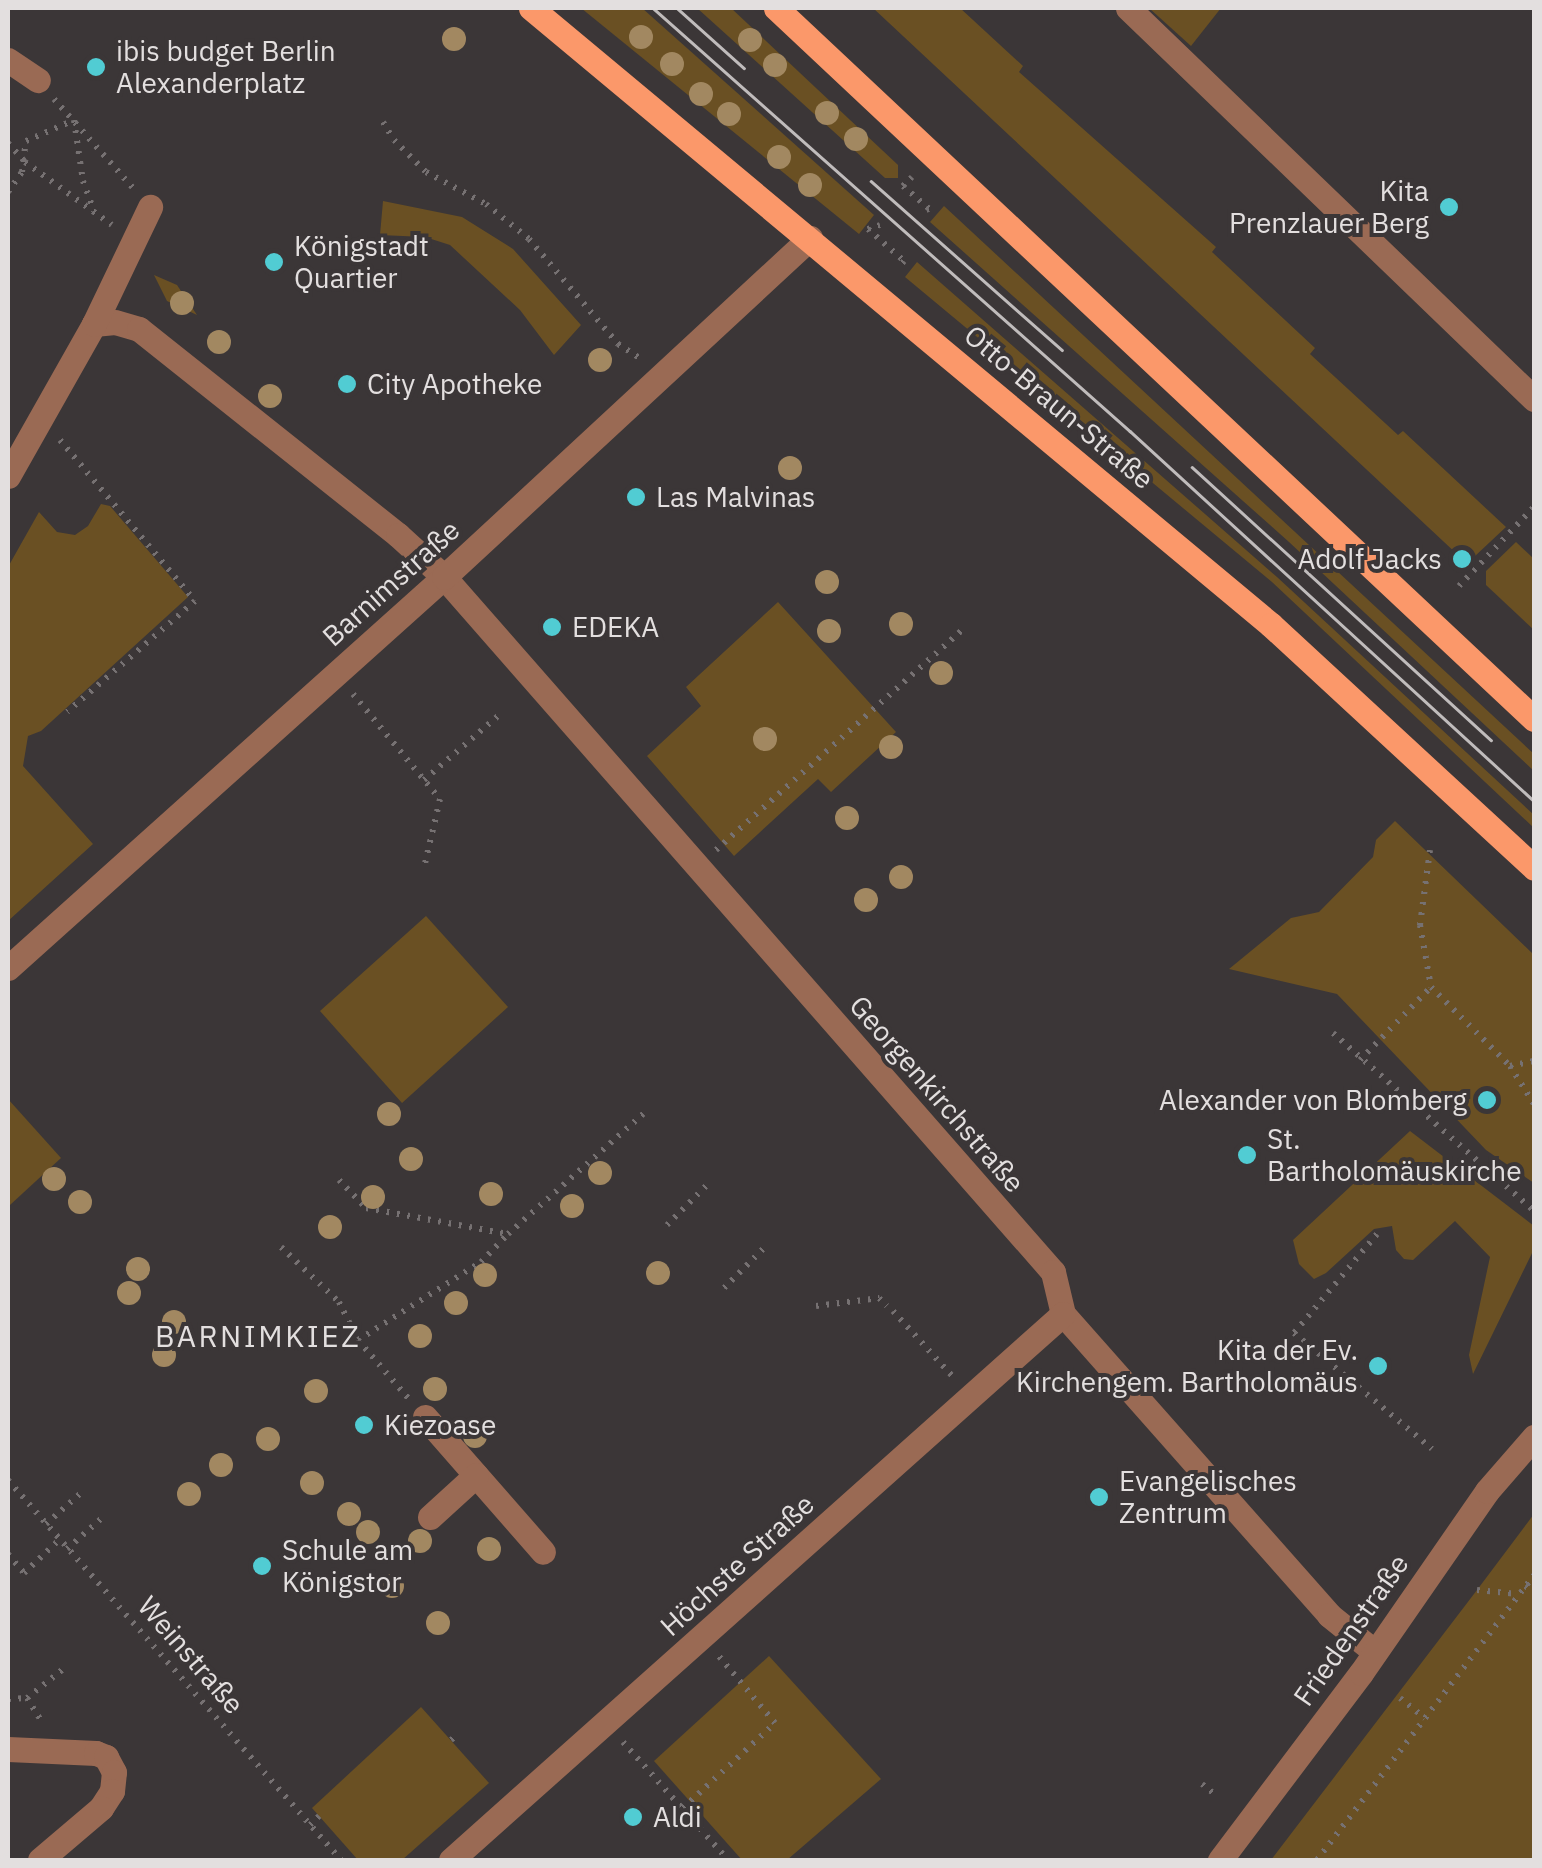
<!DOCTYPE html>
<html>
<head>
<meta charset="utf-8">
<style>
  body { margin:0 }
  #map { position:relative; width:1542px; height:1868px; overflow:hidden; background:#3b3637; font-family:"IBM Plex Sans",sans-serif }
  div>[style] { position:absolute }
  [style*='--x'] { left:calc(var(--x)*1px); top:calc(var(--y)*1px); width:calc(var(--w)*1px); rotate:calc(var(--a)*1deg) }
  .green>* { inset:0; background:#6a5023 }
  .path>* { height:6px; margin-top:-3px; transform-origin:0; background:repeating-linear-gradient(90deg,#767172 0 2.5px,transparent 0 10.5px) }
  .minor>* { height:25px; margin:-12.5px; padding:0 12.5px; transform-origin:12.5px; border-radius:12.5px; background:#9a6a54 }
  .major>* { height:25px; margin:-12.5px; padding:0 12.5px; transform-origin:12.5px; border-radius:12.5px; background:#fb986a }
  .tram>* { height:2.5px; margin:-1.25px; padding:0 1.25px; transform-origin:1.25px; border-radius:1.25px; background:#c0bcbc }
  .trees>* { width:24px; height:24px; margin:-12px; border-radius:50%; background:#a28861 }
  .dots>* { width:28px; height:28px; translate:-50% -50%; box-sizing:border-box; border:5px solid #3b3637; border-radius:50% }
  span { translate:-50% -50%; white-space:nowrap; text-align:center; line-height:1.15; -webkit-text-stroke:8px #3b3637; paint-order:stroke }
  .poi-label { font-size:28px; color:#e3dfdf }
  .left { translate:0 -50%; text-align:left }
  .right { translate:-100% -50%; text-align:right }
  .street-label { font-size:28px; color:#e3dfdf }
  .neighbourhood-label { font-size:30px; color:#e3dfdf; letter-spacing:2.5px }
  .frame { position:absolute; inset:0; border:10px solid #e3dfdf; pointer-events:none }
</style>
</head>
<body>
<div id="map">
  <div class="green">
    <div style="clip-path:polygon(581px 8px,642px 8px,874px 215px,859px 234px)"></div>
    <div style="clip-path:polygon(697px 8px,731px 8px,898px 165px,898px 178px,885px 178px)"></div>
    <div style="clip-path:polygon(873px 8px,960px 8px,1023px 66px,1019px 72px,1216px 247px,1212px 252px,1315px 348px,1310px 354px,1398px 435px,1403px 431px,1506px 527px,1474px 557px,1459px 556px)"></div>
    <div style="clip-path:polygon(1149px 8px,1221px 8px,1191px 46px)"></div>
    <div style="clip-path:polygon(383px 201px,462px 217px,513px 249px,581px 325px,554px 355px,520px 310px,450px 245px,425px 237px,380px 235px)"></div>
    <div style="clip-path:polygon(944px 206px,1534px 754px,1534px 771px,1289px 542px,930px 222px)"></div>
    <div style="clip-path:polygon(917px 262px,1277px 577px,1534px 815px,1534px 828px,1272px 582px,905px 277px)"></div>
    <div style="clip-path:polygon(154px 275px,177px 285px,197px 315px,167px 301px)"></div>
    <div style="clip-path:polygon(101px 504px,110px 506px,188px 597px,41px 731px,28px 736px,23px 766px,93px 844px,8px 921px,8px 567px,39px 512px,57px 532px,75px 535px,88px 526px)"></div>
    <div style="clip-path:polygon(1516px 542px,1534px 559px,1534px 630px,1486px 585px,1486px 571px)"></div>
    <div style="clip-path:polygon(778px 602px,896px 732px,831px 792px,818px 779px,734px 856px,647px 756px,701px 706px,686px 687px)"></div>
    <div style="clip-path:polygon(1395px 821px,1534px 955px,1534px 1183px,1486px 1150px,1337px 994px,1229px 969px,1291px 918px,1319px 912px,1373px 857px,1376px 840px)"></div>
    <div style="clip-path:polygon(426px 916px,508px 1007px,402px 1103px,320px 1011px)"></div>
    <div style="clip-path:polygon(8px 1099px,61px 1158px,10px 1205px,8px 1202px)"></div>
    <div style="clip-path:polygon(1410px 1131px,1534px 1226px,1534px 1249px,1473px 1374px,1469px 1355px,1490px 1257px,1455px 1221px,1413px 1260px,1404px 1259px,1396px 1250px,1392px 1226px,1374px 1229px,1326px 1273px,1314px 1279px,1299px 1264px,1293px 1240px)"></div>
    <div style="clip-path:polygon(1534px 1514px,1534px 1860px,1271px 1860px,1477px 1590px)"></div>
    <div style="clip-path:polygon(769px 1656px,881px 1779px,787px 1860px,742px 1860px,654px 1761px)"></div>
    <div style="clip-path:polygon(421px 1707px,489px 1783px,402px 1860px,358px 1860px,312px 1808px)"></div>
  </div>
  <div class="path">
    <div style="--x:54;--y:99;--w:118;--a:48.4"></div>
    <div style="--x:383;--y:122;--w:21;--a:59"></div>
    <div style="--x:394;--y:140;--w:45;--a:45"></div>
    <div style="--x:426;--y:172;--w:68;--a:28.1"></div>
    <div style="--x:486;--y:204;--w:55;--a:39.1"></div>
    <div style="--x:529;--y:239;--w:138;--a:49.7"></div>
    <div style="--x:618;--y:344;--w:27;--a:33"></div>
    <div style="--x:8;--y:143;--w:25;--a:48"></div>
    <div style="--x:25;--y:162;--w:107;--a:35.9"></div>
    <div style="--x:912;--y:177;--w:13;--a:135"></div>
    <div style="--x:903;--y:186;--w:35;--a:41"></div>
    <div style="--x:929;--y:209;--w:10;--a:163"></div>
    <div style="--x:8;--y:192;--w:24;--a:-55"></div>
    <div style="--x:22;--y:172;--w:31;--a:-83"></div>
    <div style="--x:26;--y:141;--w:52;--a:-23.6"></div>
    <div style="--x:74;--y:120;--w:62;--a:81.6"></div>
    <div style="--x:83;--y:181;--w:32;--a:70"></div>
    <div style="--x:880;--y:225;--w:13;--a:162"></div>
    <div style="--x:868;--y:229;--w:48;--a:41.6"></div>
    <div style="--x:904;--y:261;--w:9;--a:131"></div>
    <div style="--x:60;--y:440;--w:210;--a:50"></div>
    <div style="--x:195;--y:601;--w:169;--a:139.1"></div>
    <div style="--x:1459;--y:586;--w:109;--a:-46.5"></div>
    <div style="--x:353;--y:694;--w:136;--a:50.4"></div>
    <div style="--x:440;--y:799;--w:71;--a:103.1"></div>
    <div style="--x:424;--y:780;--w:99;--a:-40.9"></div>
    <div style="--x:716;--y:850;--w:329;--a:-41.8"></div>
    <div style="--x:1430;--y:850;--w:76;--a:97.6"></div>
    <div style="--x:1420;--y:925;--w:63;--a:79.9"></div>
    <div style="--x:1431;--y:987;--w:112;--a:45"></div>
    <div style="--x:1510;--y:1066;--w:25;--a:-12"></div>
    <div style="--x:1333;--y:1033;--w:268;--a:41.5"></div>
    <div style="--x:1360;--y:1060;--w:102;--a:-45.8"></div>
    <div style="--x:1510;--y:1066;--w:45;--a:57.7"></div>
    <div style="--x:339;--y:1180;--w:39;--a:46"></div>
    <div style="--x:366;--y:1208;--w:144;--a:10.4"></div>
    <div style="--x:508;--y:1234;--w:181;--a:-41.6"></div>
    <div style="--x:667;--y:1225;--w:57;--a:-45"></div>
    <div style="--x:1377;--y:1234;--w:129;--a:130"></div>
    <div style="--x:1294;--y:1333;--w:180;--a:40"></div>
    <div style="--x:281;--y:1247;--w:80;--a:43.5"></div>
    <div style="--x:339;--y:1302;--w:42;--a:63.4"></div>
    <div style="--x:358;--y:1340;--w:77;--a:49.2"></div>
    <div style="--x:724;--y:1288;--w:57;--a:-45"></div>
    <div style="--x:816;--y:1306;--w:64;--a:-7.2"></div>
    <div style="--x:879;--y:1298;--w:11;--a:45"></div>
    <div style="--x:893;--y:1311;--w:89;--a:47.7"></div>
    <div style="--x:358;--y:1340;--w:146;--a:-32.4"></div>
    <div style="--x:481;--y:1262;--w:39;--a:-46"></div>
    <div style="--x:8;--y:1480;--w:505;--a:48.77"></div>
    <div style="--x:46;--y:1524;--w:48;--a:-41.6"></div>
    <div style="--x:67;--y:1549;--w:48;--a:-41.6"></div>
    <div style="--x:8;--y:1554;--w:25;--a:50"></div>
    <div style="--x:24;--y:1573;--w:48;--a:-43.3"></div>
    <div style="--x:1525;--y:1586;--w:10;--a:29"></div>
    <div style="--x:1477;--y:1590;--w:41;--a:5.6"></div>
    <div style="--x:27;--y:1698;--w:28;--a:58"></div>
    <div style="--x:1400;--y:1698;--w:32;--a:39"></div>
    <div style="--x:8;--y:1699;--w:19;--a:-3"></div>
    <div style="--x:27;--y:1698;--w:45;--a:-38.7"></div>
    <div style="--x:451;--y:1740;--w:8;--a:-40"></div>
    <div style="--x:623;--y:1742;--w:158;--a:48.3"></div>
    <div style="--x:1202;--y:1784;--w:19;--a:39"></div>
    <div style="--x:683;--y:1808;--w:125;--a:-42.7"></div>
    <div style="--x:775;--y:1723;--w:89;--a:-130"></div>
    <div style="--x:310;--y:1825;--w:13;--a:-45"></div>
    <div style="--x:1317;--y:1860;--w:358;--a:-52.7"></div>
  </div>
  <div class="minor">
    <div style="--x:1128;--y:8;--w:564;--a:43.92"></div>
    <div style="--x:8;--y:60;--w:36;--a:34"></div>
    <div style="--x:94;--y:324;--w:21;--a:-5"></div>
    <div style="--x:115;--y:322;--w:25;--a:16"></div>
    <div style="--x:139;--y:329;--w:331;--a:38.5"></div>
    <div style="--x:398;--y:535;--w:62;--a:42.4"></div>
    <div style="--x:444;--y:577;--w:924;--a:48.77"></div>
    <div style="--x:1053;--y:1272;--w:43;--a:76.6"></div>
    <div style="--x:1063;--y:1314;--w:402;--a:48.5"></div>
    <div style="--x:1329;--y:1615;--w:59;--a:38.8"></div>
    <div style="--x:8;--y:476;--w:175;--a:-60.5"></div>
    <div style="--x:94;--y:324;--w:130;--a:-64.4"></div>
    <div style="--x:8;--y:968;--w:586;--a:-41.89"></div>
    <div style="--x:444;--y:577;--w:499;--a:-42.8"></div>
    <div style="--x:425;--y:1417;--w:179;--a:48.8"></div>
    <div style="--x:430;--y:1517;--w:62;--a:-42.4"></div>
    <div style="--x:8;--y:1749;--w:88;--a:2.6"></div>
    <div style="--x:96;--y:1753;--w:11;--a:22"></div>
    <div style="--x:106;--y:1757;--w:17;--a:62"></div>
    <div style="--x:114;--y:1772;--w:19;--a:96"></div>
    <div style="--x:112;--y:1791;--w:20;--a:123"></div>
    <div style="--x:101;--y:1808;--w:80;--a:139.6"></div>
    <div style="--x:451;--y:1860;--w:820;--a:-41.74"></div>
    <div style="--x:1220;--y:1860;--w:234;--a:-53"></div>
    <div style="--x:1361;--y:1673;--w:221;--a:-55.3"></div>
    <div style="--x:1487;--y:1491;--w:72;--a:-49"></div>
  </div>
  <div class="major">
    <div style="--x:531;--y:8;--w:963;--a:39.82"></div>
    <div style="--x:1271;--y:625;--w:358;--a:42.7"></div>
    <div style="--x:776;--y:8;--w:1039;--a:43.17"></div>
  </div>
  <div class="tram">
    <div style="--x:653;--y:8;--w:638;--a:41.57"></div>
    <div style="--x:1130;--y:431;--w:548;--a:42.48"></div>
    <div style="--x:677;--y:8;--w:90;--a:41.8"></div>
    <div style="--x:871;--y:181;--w:255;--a:41.5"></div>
    <div style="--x:1192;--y:467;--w:405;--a:42.4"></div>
  </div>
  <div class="trees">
    <div style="left:641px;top:37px"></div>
    <div style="left:454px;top:39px"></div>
    <div style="left:750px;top:40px"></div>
    <div style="left:672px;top:64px"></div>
    <div style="left:775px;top:65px"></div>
    <div style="left:701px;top:94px"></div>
    <div style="left:827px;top:113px"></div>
    <div style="left:729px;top:114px"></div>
    <div style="left:856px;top:139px"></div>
    <div style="left:779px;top:157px"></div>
    <div style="left:810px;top:185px"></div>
    <div style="left:182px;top:303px"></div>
    <div style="left:219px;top:342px"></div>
    <div style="left:600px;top:360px"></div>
    <div style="left:270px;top:396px"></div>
    <div style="left:790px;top:468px"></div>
    <div style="left:827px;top:582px"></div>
    <div style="left:901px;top:624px"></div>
    <div style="left:829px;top:631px"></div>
    <div style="left:941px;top:673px"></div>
    <div style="left:765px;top:739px"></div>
    <div style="left:891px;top:747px"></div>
    <div style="left:847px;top:818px"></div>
    <div style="left:901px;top:877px"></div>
    <div style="left:866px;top:900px"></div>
    <div style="left:389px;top:1114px"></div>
    <div style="left:411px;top:1159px"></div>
    <div style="left:600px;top:1173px"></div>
    <div style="left:54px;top:1179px"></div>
    <div style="left:491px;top:1194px"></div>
    <div style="left:373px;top:1197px"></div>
    <div style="left:80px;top:1202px"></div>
    <div style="left:572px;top:1206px"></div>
    <div style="left:330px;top:1227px"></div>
    <div style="left:138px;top:1269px"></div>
    <div style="left:658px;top:1273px"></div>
    <div style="left:485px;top:1275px"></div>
    <div style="left:129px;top:1293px"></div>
    <div style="left:456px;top:1303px"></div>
    <div style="left:174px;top:1322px"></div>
    <div style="left:420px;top:1336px"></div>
    <div style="left:164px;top:1355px"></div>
    <div style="left:435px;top:1389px"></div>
    <div style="left:316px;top:1391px"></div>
    <div style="left:475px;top:1436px"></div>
    <div style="left:268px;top:1439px"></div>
    <div style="left:221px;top:1465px"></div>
    <div style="left:312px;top:1483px"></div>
    <div style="left:189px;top:1494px"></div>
    <div style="left:349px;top:1514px"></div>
    <div style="left:368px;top:1532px"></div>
    <div style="left:420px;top:1541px"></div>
    <div style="left:489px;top:1549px"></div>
    <div style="left:392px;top:1586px"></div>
    <div style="left:438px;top:1623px"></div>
  </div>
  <div class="dots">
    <div style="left:96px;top:67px;background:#51ccd3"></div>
    <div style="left:1449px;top:207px;background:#51ccd3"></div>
    <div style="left:274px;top:262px;background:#51ccd3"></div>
    <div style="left:347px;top:384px;background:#51ccd3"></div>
    <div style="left:636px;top:497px;background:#51ccd3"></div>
    <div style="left:1462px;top:559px;background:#51ccd3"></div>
    <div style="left:552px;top:627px;background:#51ccd3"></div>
    <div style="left:1487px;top:1100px;background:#51ccd3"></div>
    <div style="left:1247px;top:1155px;background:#51ccd3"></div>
    <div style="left:1378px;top:1366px;background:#51ccd3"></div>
    <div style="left:364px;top:1425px;background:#51ccd3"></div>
    <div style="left:1099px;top:1497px;background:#51ccd3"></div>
    <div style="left:262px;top:1566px;background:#51ccd3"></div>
    <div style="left:633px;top:1817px;background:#51ccd3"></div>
  </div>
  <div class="poi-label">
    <span class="left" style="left:116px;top:67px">ibis budget Berlin<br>Alexanderplatz</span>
    <span class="right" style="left:1429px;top:207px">Kita<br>Prenzlauer Berg</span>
    <span class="left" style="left:294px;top:262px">Königstadt<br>Quartier</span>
    <span class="left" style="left:367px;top:384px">City Apotheke</span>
    <span class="left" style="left:656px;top:497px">Las Malvinas</span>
    <span class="right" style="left:1442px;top:559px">Adolf Jacks</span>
    <span class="left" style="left:572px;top:627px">EDEKA</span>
    <span class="right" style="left:1467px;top:1100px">Alexander von Blomberg</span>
    <span class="left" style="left:1267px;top:1155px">St.<br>Bartholomäuskirche</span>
    <span class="right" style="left:1358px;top:1366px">Kita der Ev.<br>Kirchengem. Bartholomäus</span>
    <span class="left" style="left:384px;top:1425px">Kiezoase</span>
    <span class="left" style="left:1119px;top:1497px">Evangelisches<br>Zentrum</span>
    <span class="left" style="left:282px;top:1566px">Schule am<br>Königstor</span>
    <span class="left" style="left:653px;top:1817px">Aldi</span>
  </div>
  <div class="street-label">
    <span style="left:1059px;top:407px;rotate:40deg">Otto-Braun-Straße</span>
    <span style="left:391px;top:583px;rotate:-42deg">Barnimstraße</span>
    <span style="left:937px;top:1094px;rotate:49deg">Georgenkirchstraße</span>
    <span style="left:737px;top:1565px;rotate:-42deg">Höchste Straße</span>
    <span style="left:1351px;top:1630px;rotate:-55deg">Friedenstraße</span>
    <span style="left:191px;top:1655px;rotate:49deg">Weinstraße</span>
  </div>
  <div class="neighbourhood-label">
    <span style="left:258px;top:1336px">BARNIMKIEZ</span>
  </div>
  <div class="frame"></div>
</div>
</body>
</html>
